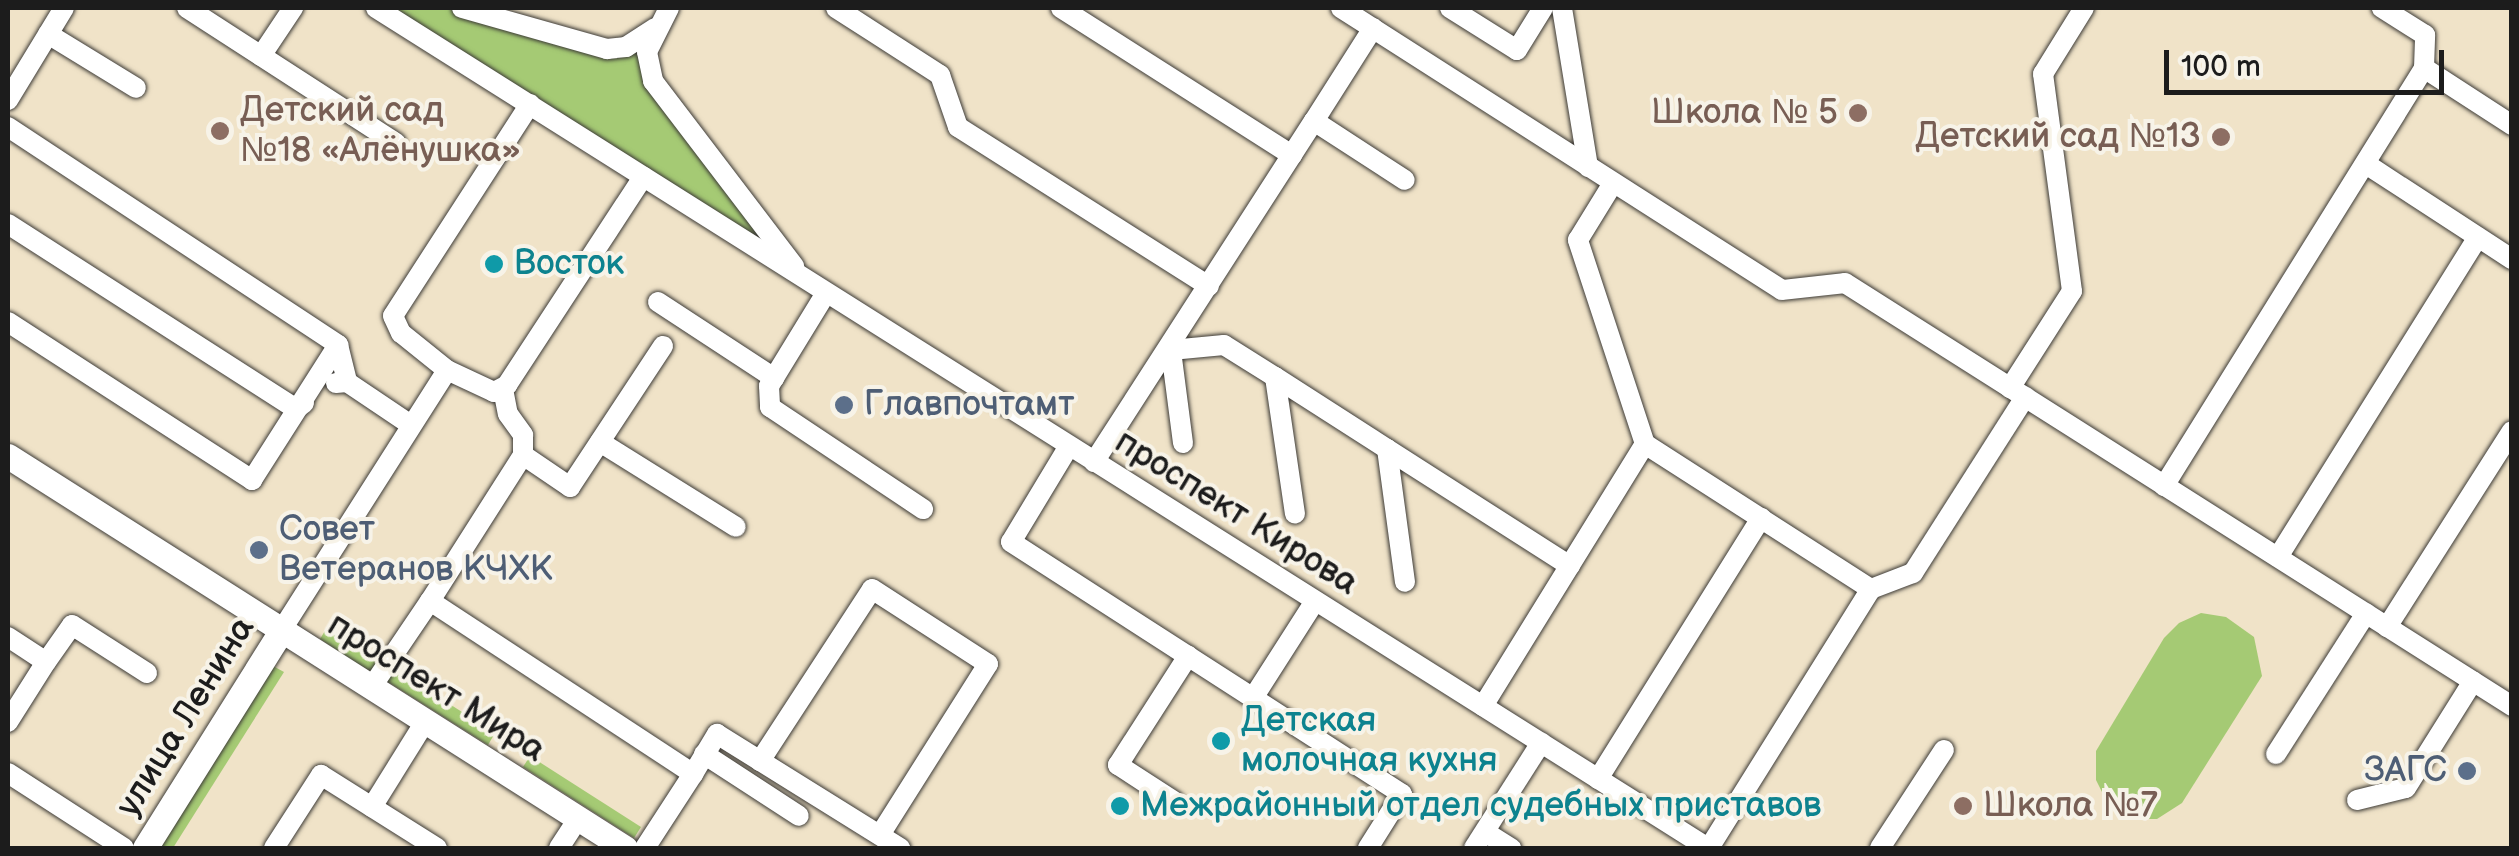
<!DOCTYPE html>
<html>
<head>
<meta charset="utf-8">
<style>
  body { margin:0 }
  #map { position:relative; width:2519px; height:856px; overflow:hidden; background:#f0e3c8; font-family:"Balsamiq Sans",sans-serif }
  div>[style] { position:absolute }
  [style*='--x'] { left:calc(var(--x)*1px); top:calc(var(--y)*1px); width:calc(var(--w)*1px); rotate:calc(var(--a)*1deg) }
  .green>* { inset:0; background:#a5ca74 }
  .roads { filter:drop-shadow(0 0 2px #3c3a36) drop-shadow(0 0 2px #3c3a36) }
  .minor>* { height:20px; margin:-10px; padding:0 10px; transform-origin:10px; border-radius:10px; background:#fff }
  .major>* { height:25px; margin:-12.5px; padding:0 12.5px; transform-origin:12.5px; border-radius:12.5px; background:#fff }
  .dots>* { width:28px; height:28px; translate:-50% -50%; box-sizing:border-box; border:5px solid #f7f3e8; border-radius:50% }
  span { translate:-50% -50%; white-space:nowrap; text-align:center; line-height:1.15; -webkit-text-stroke:8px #f7f3e8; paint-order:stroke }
  .education-label { font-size:35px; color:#785e54 }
  .left { translate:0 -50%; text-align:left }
  .right { translate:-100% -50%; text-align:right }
  .culture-label { font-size:35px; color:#0d838f }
  .service-label { font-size:35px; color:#4e5e75 }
  .street-label { font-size:35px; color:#1c1c1c }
  .frame { position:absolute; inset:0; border:10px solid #1c1c1c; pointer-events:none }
  .scale { position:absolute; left:2164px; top:50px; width:280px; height:45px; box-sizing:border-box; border:5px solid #1c1c1c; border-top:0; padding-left:12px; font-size:30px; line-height:35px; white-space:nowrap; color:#1c1c1c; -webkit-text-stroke:8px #f7f3e8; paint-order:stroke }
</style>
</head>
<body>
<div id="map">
  <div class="green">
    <div style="clip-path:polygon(376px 8px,458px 8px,591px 46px,640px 40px,645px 59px,805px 279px)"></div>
    <div style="clip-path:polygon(2201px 613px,2226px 617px,2254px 637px,2262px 676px,2182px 803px,2157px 819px,2139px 819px,2104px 796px,2096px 780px,2096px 751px,2164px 638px,2179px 623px)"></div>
    <div style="clip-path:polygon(328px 626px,379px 659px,371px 672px,320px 639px)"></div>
    <div style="clip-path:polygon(273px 666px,284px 672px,173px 848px,156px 848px)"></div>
    <div style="clip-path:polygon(393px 668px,495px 733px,488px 745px,385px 680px)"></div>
    <div style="clip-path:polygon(530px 756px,641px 827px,634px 838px,523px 767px)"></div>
  </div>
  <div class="roads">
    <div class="minor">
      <div style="--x:187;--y:8;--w:249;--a:32.9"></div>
      <div style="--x:376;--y:8;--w:1575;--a:32.24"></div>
      <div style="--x:462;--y:8;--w:151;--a:15.8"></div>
      <div style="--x:607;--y:49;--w:19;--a:-6"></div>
      <div style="--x:626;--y:47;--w:35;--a:-33"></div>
      <div style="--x:669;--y:8;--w:49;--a:116.6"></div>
      <div style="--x:647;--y:52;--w:30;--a:78"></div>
      <div style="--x:653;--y:81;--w:233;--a:52.7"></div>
      <div style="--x:836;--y:8;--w:124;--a:32.8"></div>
      <div style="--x:940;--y:75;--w:55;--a:70.9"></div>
      <div style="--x:958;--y:127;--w:297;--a:32.4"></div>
      <div style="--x:1061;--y:8;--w:274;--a:32.5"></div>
      <div style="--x:1341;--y:8;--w:523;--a:32.6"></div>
      <div style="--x:1782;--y:290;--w:63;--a:-6.3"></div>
      <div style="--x:1845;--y:283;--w:790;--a:32.38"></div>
      <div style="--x:1450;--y:8;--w:79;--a:32.1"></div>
      <div style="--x:1517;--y:50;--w:49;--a:-58.2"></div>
      <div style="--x:1562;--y:8;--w:161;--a:80.7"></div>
      <div style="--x:1373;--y:28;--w:110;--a:122.4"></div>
      <div style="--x:1314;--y:121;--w:108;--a:33"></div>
      <div style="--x:48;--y:34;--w:103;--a:31.5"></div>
      <div style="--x:261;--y:56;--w:58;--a:-56.3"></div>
      <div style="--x:2424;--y:68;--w:105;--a:32.9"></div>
      <div style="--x:8;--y:100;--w:108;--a:-58.7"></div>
      <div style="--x:530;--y:104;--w:252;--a:122.9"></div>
      <div style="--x:393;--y:316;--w:19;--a:65"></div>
      <div style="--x:401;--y:333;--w:59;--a:38.8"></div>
      <div style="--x:447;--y:370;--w:52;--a:25.1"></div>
      <div style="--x:494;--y:392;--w:15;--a:-28"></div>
      <div style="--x:507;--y:385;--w:249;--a:-56.8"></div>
      <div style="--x:8;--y:127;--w:396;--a:33.4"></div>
      <div style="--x:2366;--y:164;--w:174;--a:33.1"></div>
      <div style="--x:8;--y:224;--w:342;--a:32.7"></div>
      <div style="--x:296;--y:409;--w:10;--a:-37"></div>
      <div style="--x:826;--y:293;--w:109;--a:121.5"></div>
      <div style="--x:769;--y:386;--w:21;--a:87"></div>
      <div style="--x:770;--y:407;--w:184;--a:33.7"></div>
      <div style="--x:658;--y:302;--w:139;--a:33.2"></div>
      <div style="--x:8;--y:322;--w:291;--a:32.9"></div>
      <div style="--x:252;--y:480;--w:160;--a:-57.5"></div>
      <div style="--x:338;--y:345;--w:38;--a:76"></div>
      <div style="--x:1275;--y:377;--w:133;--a:32.7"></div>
      <div style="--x:1387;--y:449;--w:134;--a:82.3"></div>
      <div style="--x:336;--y:383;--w:11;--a:-5"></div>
      <div style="--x:347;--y:382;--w:77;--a:33.9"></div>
      <div style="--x:2010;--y:388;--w:115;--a:-57.4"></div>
      <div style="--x:2072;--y:291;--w:219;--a:-97.6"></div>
      <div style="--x:2043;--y:74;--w:78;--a:-58.2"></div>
      <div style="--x:503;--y:389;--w:25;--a:79"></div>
      <div style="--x:508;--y:414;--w:26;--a:54"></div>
      <div style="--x:523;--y:435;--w:20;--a:90"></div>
      <div style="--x:523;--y:455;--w:57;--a:34.2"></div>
      <div style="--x:570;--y:487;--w:169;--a:-56.6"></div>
      <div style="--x:600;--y:442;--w:160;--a:32"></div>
      <div style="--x:1183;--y:443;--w:94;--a:-97.4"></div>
      <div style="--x:1171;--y:350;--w:53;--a:-5.4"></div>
      <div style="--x:1224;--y:345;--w:60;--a:32.1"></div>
      <div style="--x:1275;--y:377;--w:138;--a:81.7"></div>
      <div style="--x:1645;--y:444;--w:269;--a:32.7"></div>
      <div style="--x:1871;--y:589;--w:45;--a:-20.9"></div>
      <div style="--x:1913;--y:573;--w:209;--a:-57.5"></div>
      <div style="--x:1069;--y:446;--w:112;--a:121.1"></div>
      <div style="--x:1011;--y:542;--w:288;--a:32.8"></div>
      <div style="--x:1253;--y:698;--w:115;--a:-57.4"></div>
      <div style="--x:1387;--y:449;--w:217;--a:32.6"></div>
      <div style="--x:1094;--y:462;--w:406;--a:-57.2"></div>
      <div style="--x:2164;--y:486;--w:492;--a:-58.1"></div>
      <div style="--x:2424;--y:68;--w:33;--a:-88"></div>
      <div style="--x:2425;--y:35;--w:51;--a:-147.9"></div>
      <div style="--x:2278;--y:557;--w:377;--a:-58"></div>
      <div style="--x:430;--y:601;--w:173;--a:-57.5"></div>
      <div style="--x:2387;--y:627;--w:232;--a:-57.5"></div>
      <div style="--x:281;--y:631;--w:309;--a:-57.5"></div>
      <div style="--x:8;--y:637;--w:45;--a:33.3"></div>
      <div style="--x:46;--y:662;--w:45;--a:-54.9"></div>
      <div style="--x:72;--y:625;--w:89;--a:32.6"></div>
      <div style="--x:371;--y:688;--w:105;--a:-55.9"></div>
      <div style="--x:430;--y:601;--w:315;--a:33.3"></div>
      <div style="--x:693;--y:774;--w:88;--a:123"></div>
      <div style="--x:1253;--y:698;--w:177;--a:32.8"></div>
      <div style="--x:1402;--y:794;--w:64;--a:122.2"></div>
      <div style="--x:1483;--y:706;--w:308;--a:-58.3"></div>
      <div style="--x:1645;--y:444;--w:215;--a:-108.2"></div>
      <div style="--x:1578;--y:240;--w:67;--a:-58.4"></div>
      <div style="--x:8;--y:722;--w:71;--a:-57.7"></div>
      <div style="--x:704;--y:754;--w:113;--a:33.1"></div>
      <div style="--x:2276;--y:754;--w:167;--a:-57.4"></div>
      <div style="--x:760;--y:761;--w:205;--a:-56.9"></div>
      <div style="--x:872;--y:589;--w:138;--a:32.9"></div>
      <div style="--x:988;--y:664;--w:202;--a:122.3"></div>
      <div style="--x:8;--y:773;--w:138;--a:32.9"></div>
      <div style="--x:693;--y:774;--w:47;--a:-59"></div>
      <div style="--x:717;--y:734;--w:216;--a:31.9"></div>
      <div style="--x:1598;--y:779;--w:308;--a:-58"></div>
      <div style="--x:2357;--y:800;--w:50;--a:-13.8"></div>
      <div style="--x:2406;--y:788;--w:126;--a:-57.9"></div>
      <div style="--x:1175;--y:802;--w:68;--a:-147"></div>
      <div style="--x:1118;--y:765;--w:130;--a:-57.3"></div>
      <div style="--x:372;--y:807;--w:100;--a:-58.1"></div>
      <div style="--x:1485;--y:832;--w:31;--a:32"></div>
      <div style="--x:274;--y:848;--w:87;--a:-57.2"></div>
      <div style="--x:321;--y:775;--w:137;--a:32.2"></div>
      <div style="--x:559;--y:848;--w:35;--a:-57"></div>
      <div style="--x:1474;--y:848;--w:125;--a:-57.5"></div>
      <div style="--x:1709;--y:848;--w:305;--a:-58"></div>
      <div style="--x:1880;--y:848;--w:117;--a:-56.9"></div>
    </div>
    <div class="major">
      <div style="--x:8;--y:456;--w:731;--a:32.43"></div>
      <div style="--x:145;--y:848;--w:256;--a:-57.9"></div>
    </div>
  </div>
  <div class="dots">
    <div style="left:1858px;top:113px;background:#8d6e63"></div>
    <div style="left:220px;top:131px;background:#8d6e63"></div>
    <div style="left:2221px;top:137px;background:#8d6e63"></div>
    <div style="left:494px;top:264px;background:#0f9aa8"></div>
    <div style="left:844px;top:405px;background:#5c6f8a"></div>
    <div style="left:259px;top:550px;background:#5c6f8a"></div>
    <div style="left:1221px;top:741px;background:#0f9aa8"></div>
    <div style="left:2467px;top:771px;background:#5c6f8a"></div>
    <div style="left:1120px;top:806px;background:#0f9aa8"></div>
    <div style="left:1963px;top:806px;background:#8d6e63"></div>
  </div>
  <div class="education-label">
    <span class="left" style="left:240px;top:131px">Детский сад<br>№18 «Алёнушка»</span>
    <span class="right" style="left:1838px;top:113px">Школа № 5</span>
    <span class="right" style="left:2201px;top:137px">Детский сад №13</span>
    <span class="left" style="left:1983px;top:806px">Школа №7</span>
  </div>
  <div class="culture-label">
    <span class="left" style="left:514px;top:264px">Восток</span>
    <span class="left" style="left:1241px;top:741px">Детская<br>молочная кухня</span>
    <span class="left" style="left:1140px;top:806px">Межрайонный отдел судебных приставов</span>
  </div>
  <div class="service-label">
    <span class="left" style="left:864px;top:405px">Главпочтамт</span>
    <span class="left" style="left:279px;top:550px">Совет<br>Ветеранов КЧХК</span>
    <span class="right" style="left:2447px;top:771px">ЗАГС</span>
  </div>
  <div class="street-label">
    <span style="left:1236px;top:513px;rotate:32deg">проспект Кирова</span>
    <span style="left:436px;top:688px;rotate:32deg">проспект Мира</span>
    <span style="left:186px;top:717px;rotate:-58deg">улица Ленина</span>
  </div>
  <div class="frame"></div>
  <div class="scale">100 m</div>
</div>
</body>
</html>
